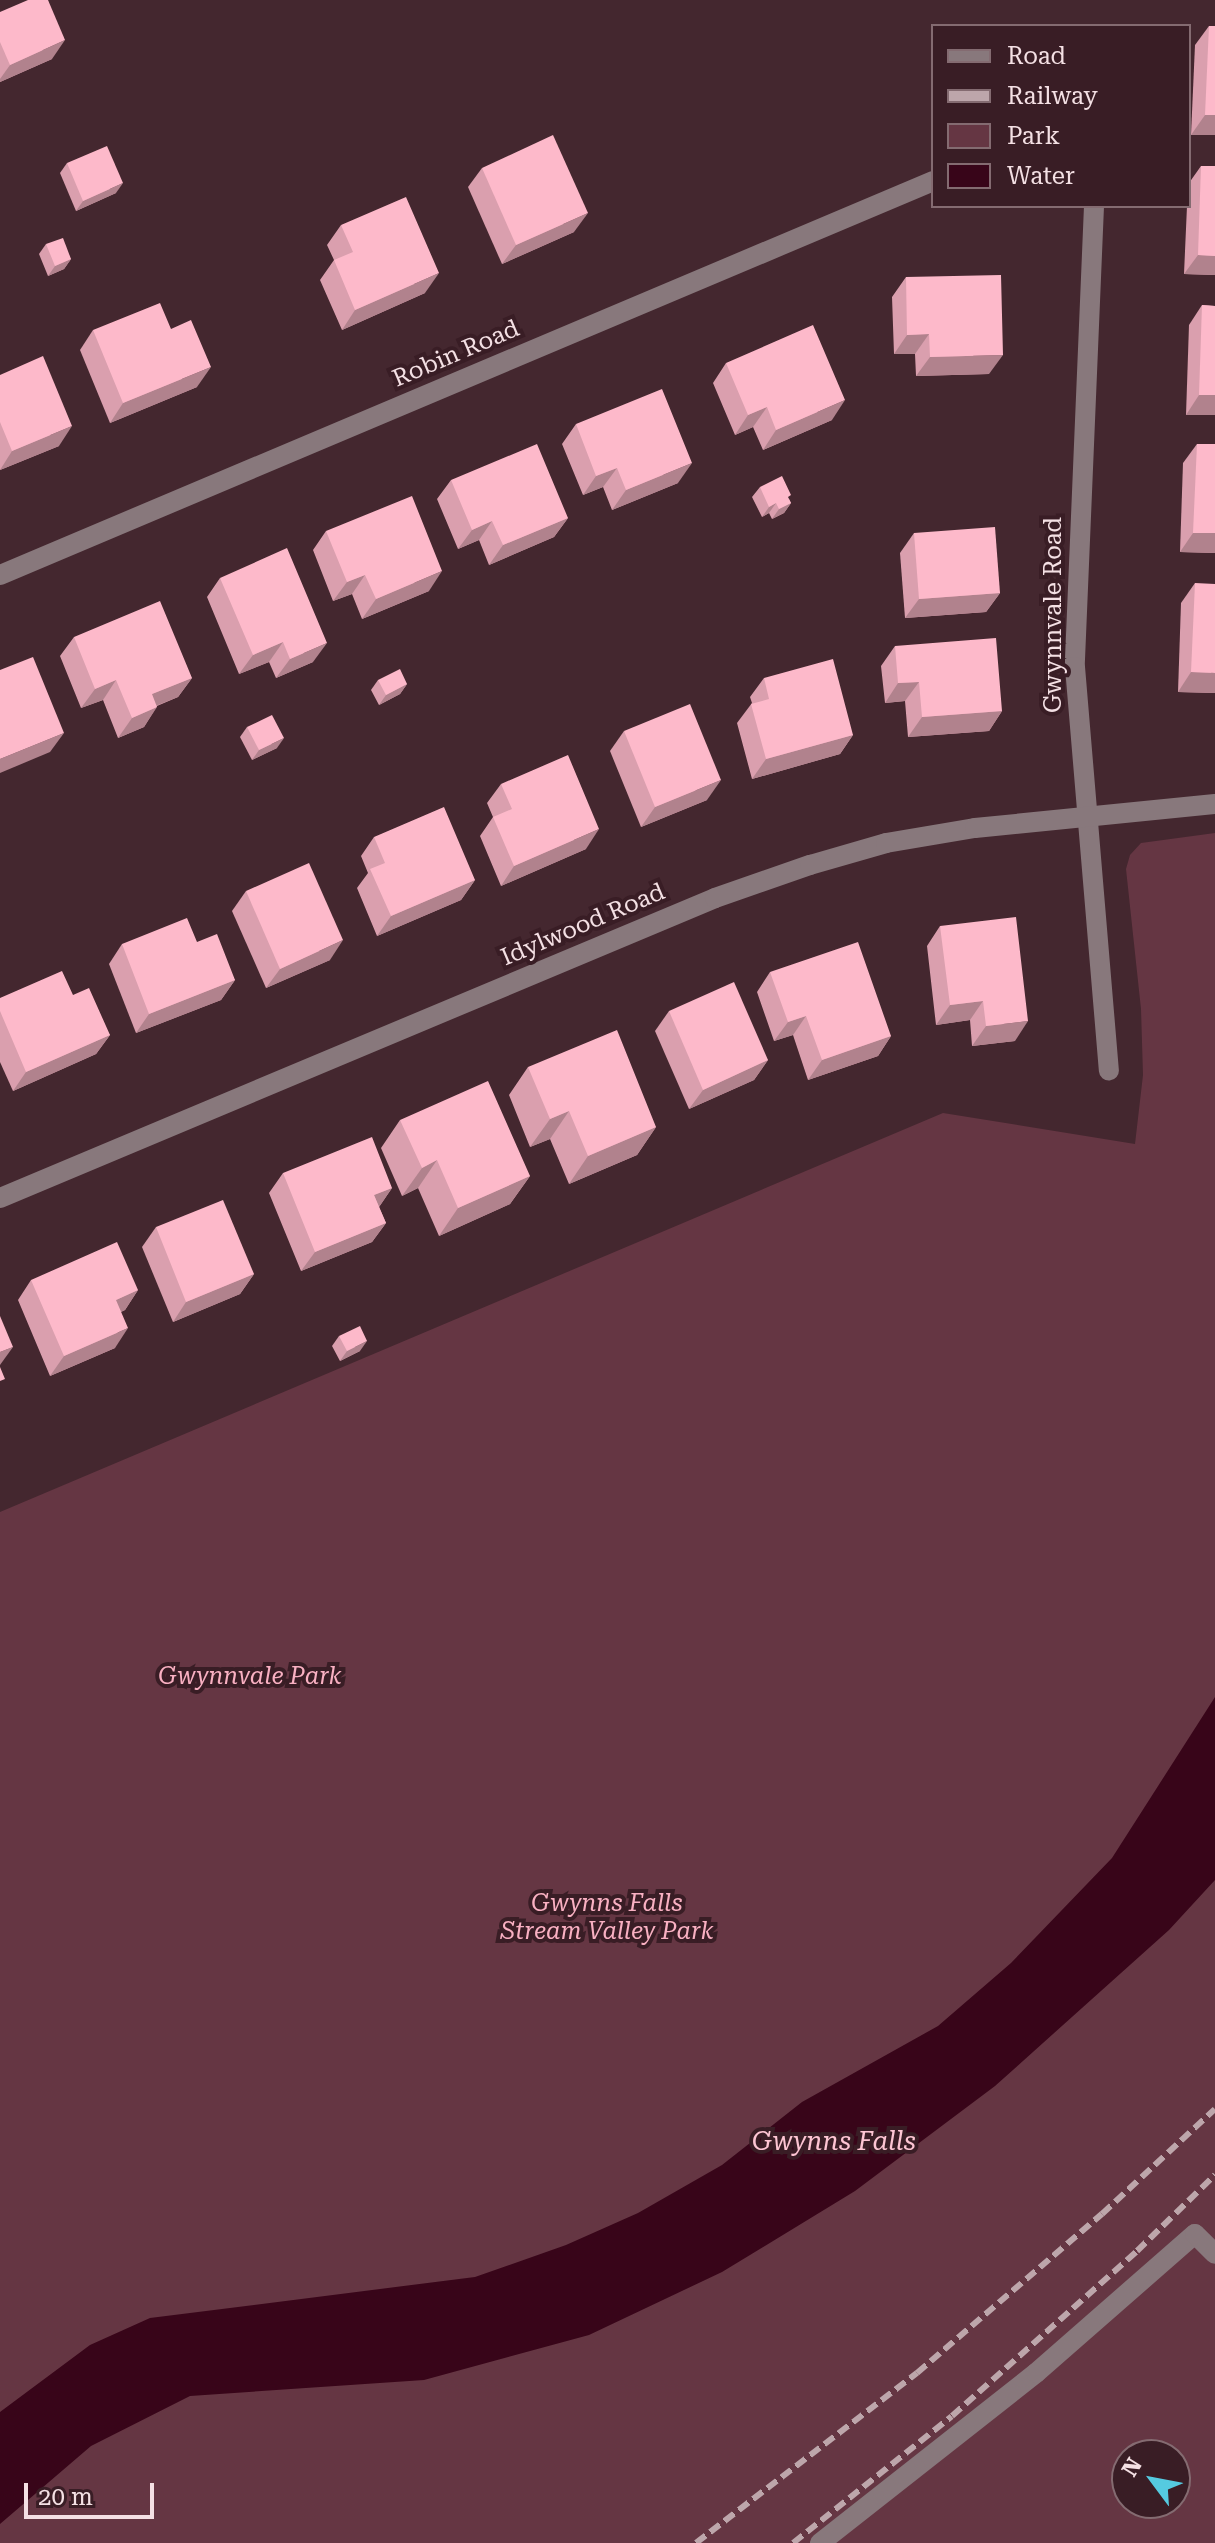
<!DOCTYPE html>
<html>
<head>
<meta charset="utf-8">
<style>
  body { margin:0 }
  #map { position:relative; width:1215px; height:2543px; overflow:hidden; background:#44272f; font-family:"Roboto Serif",serif }
  div>[style] { position:absolute }
  [style*='--x'] { left:calc(var(--x)*1px); top:calc(var(--y)*1px); width:calc(var(--w)*1px); rotate:calc(var(--a)*1deg) }
  .green>* { inset:0; background:#653643 }
  .water>* { inset:0; background:#380519 }
  .minor>* { height:20px; margin:-10px; padding:0 10px; transform-origin:10px; border-radius:10px; background:#88787c }
  .rail>* { height:6px; margin-top:-3px; transform-origin:0; background:repeating-linear-gradient(90deg,#bda6ab 0 12px,transparent 0 18px) }
  .wall>* { inset:0; background:#da9fae }
  .shaded-wall>* { inset:0; background:#b1828d }
  .building>* { inset:0; background:#fdb9ca }
  span { translate:-50% -50%; white-space:nowrap; text-align:center; line-height:1.15; -webkit-text-stroke:8px #391d25; paint-order:stroke }
  .street-label { font-size:24px; color:#f4e0e4 }
  .park-label { font-size:24px; color:#f9b0c2; font-style:italic }
  .water-label { font-size:26px; color:#fdc5d3; font-style:italic }
  .legend { position:absolute; left:931px; top:24px; width:260px; height:184px; box-sizing:border-box; background:#391d25; border:2px solid #846b71; margin:0; padding:10px 14px; list-style:none; font-size:24px; color:#f4e0e4 }
  .legend li { display:flex; align-items:center; gap:16px; height:40px }
  .legend b { width:40px; border:2px solid #846b71 }
  .north { position:absolute; left:1111px; top:2439px; width:80px; height:80px; box-sizing:border-box; background:#391d25; border:2px solid #846b71; border-radius:50%; rotate:302deg; font-size:22px; font-weight:700; line-height:32px; text-align:center; color:#f4e0e4 }
  .north::after { content:''; display:block; margin:auto; width:28px; height:36px; background:#55cae0; clip-path:polygon(50% 0,100% 100%,50% 72%,0 100%) }
  .scale { position:absolute; left:24px; top:2483px; width:130px; height:36px; box-sizing:border-box; border:4px solid #f4e0e4; border-top:0; padding-left:10px; font-size:24px; line-height:28px; white-space:nowrap; color:#f4e0e4; -webkit-text-stroke:6px #391d25; paint-order:stroke }
</style>
</head>
<body>
<div id="map">
  <div class="green">
    <div style="clip-path:polygon(evenodd,1215px 833px,1215px 2543px,0 2543px,0 1512px,943px 1113px,1135px 1144px,1143px 1075px,1141px 1009px,1126px 869px,1130px 855px,1141px 843px,1215px 833px,1127px 2455px,1175px 2455px,1175px 2503px,1127px 2503px,1127px 2455px)"></div>
  </div>
  <div class="water">
    <div style="clip-path:polygon(1215px 1697px,1215px 1880px,1169px 1930px,995px 2086px,855px 2191px,722px 2272px,589px 2335px,424px 2380px,190px 2396px,91px 2446px,0 2524px,0 2412px,90px 2345px,150px 2318px,475px 2277px,566px 2245px,638px 2213px,722px 2165px,802px 2102px,938px 2026px,1011px 1963px,1112px 1858px)"></div>
  </div>
  <div class="minor">
    <div style="--x:1094;--y:206;--w:461;--a:92.4"></div>
    <div style="--x:1075;--y:667;--w:405;--a:85.2"></div>
    <div style="--x:0;--y:575;--w:1013;--a:-22.89"></div>
    <div style="--x:0;--y:1198;--w:775;--a:-22.76"></div>
    <div style="--x:715;--y:898;--w:101;--a:-19.2"></div>
    <div style="--x:810;--y:865;--w:79;--a:-16.1"></div>
    <div style="--x:886;--y:843;--w:90;--a:-9.6"></div>
    <div style="--x:975;--y:828;--w:241;--a:-5.7"></div>
    <div style="--x:820;--y:2543;--w:275;--a:-38.2"></div>
    <div style="--x:1036;--y:2373;--w:211;--a:-41.2"></div>
    <div style="--x:1195;--y:2234;--w:28;--a:45"></div>
  </div>
  <div class="rail">
    <div style="--x:696;--y:2543;--w:279;--a:-37.6"></div>
    <div style="--x:917;--y:2373;--w:244;--a:-40.7"></div>
    <div style="--x:1102;--y:2214;--w:154;--a:-42.9"></div>
    <div style="--x:793;--y:2543;--w:203;--a:-38.6"></div>
    <div style="--x:952;--y:2416;--w:248;--a:-41.7"></div>
    <div style="--x:1137;--y:2251;--w:109;--a:-44.3"></div>
  </div>
  <div class="wall">
    <div style="clip-path:polygon(0 12px,52px 59px,0 82px)"></div>
    <div style="clip-path:polygon(1209px 26px,1215px 26px,1215px 135px,1191px 135px,1195px 45px)"></div>
    <div style="clip-path:polygon(67px 163px,116px 193px,76px 211px,60px 173px)"></div>
    <div style="clip-path:polygon(1201px 166px,1215px 166px,1215px 275px,1184px 274px,1187px 206px,1189px 206px,1189px 183px)"></div>
    <div style="clip-path:polygon(482px 168px,574px 232px,502px 264px,468px 187px)"></div>
    <div style="clip-path:polygon(341px 225px,425px 293px,342px 330px,320px 280px,334px 260px,327px 245px)"></div>
    <div style="clip-path:polygon(46px 244px,71px 259px,64px 269px,48px 276px,39px 254px)"></div>
    <div style="clip-path:polygon(906px 277px,989px 374px,916px 376px,915px 354px,894px 354px,892px 297px)"></div>
    <div style="clip-path:polygon(1202px 305px,1215px 306px,1215px 415px,1186px 415px,1189px 325px)"></div>
    <div style="clip-path:polygon(93px 330px,197px 387px,110px 423px,80px 350px)"></div>
    <div style="clip-path:polygon(726px 363px,832px 420px,763px 450px,753px 427px,735px 435px,713px 383px)"></div>
    <div style="clip-path:polygon(0 375px,59px 446px,0 470px)"></div>
    <div style="clip-path:polygon(576px 424px,678px 483px,612px 510px,603px 487px,583px 495px,562px 444px)"></div>
    <div style="clip-path:polygon(1197px 444px,1215px 553px,1180px 552px,1183px 463px)"></div>
    <div style="clip-path:polygon(451px 480px,568px 518px,554px 537px,489px 565px,479px 540px,458px 549px,437px 499px)"></div>
    <div style="clip-path:polygon(760px 487px,789px 499px,791px 503px,784px 513px,772px 519px,769px 513px,762px 517px,752px 497px)"></div>
    <div style="clip-path:polygon(326px 531px,429px 591px,362px 619px,352px 594px,333px 601px,313px 550px)"></div>
    <div style="clip-path:polygon(914px 533px,1000px 593px,986px 612px,905px 618px,900px 553px)"></div>
    <div style="clip-path:polygon(220px 578px,313px 662px,276px 678px,269px 662px,239px 674px,207px 597px)"></div>
    <div style="clip-path:polygon(1195px 583px,1215px 693px,1178px 692px,1181px 603px)"></div>
    <div style="clip-path:polygon(74px 637px,192px 678px,178px 697px,157px 706px,144px 727px,118px 738px,103px 700px,81px 708px,60px 656px)"></div>
    <div style="clip-path:polygon(895px 646px,1002px 711px,989px 731px,908px 737px,905px 701px,885px 703px,881px 666px)"></div>
    <div style="clip-path:polygon(764px 678px,853px 735px,840px 754px,752px 779px,737px 723px,752px 703px,750px 697px)"></div>
    <div style="clip-path:polygon(378px 680px,407px 684px,400px 694px,379px 705px,371px 690px)"></div>
    <div style="clip-path:polygon(247px 727px,277px 748px,252px 760px,240px 737px)"></div>
    <div style="clip-path:polygon(624px 731px,707px 800px,641px 827px,610px 751px)"></div>
    <div style="clip-path:polygon(501px 784px,586px 849px,501px 886px,480px 836px,493px 817px,487px 803px)"></div>
    <div style="clip-path:polygon(374px 837px,475px 880px,461px 900px,377px 936px,357px 888px,368px 873px,361px 856px)"></div>
    <div style="clip-path:polygon(246px 891px,330px 960px,266px 988px,232px 911px)"></div>
    <div style="clip-path:polygon(940px 926px,1015px 1041px,972px 1046px,970px 1020px,936px 1025px,927px 946px)"></div>
    <div style="clip-path:polygon(197px 942px,235px 980px,221px 1000px,136px 1033px,109px 964px,122px 944px)"></div>
    <div style="clip-path:polygon(770px 972px,891px 1036px,878px 1056px,808px 1080px,793px 1035px,774px 1041px,757px 992px)"></div>
    <div style="clip-path:polygon(73px 995px,110px 1035px,96px 1054px,13px 1091px,0 1062px,0 998px)"></div>
    <div style="clip-path:polygon(669px 1011px,768px 1060px,754px 1080px,689px 1109px,655px 1031px)"></div>
    <div style="clip-path:polygon(528px 1067px,656px 1127px,637px 1155px,569px 1184px,550px 1139px,530px 1147px,509px 1095px)"></div>
    <div style="clip-path:polygon(400px 1120px,530px 1176px,510px 1204px,439px 1236px,418px 1188px,402px 1196px,381px 1148px)"></div>
    <div style="clip-path:polygon(283px 1173px,392px 1188px,379px 1207px,386px 1223px,372px 1242px,301px 1271px,269px 1193px)"></div>
    <div style="clip-path:polygon(156px 1227px,254px 1274px,240px 1294px,173px 1322px,142px 1247px)"></div>
    <div style="clip-path:polygon(31px 1280px,138px 1290px,125px 1310px,121px 1312px,115px 1348px,50px 1376px,18px 1300px)"></div>
    <div style="clip-path:polygon(339px 1336px,360px 1351px,340px 1361px,332px 1346px)"></div>
  </div>
  <div class="shaded-wall">
    <div style="clip-path:polygon(65px 40px,52px 59px,0 82px,0 79px,10px 65px)"></div>
    <div style="clip-path:polygon(1205px 115px,1215px 115px,1215px 135px,1191px 135px)"></div>
    <div style="clip-path:polygon(123px 183px,116px 193px,76px 211px,83px 201px)"></div>
    <div style="clip-path:polygon(588px 213px,574px 232px,502px 264px,516px 245px)"></div>
    <div style="clip-path:polygon(1198px 255px,1215px 256px,1215px 275px,1184px 274px)"></div>
    <div style="clip-path:polygon(71px 259px,64px 269px,48px 276px,55px 266px)"></div>
    <div style="clip-path:polygon(439px 273px,425px 293px,342px 330px,355px 310px)"></div>
    <div style="clip-path:polygon(929px 334px,915px 354px,894px 354px,907px 335px)"></div>
    <div style="clip-path:polygon(1003px 355px,989px 374px,916px 376px,930px 357px)"></div>
    <div style="clip-path:polygon(211px 367px,197px 387px,110px 423px,123px 403px)"></div>
    <div style="clip-path:polygon(1199px 395px,1215px 395px,1215px 415px,1186px 415px)"></div>
    <div style="clip-path:polygon(845px 400px,832px 420px,763px 450px,776px 430px)"></div>
    <div style="clip-path:polygon(767px 407px,753px 427px,735px 435px,748px 415px)"></div>
    <div style="clip-path:polygon(72px 426px,59px 446px,0 470px,12px 451px)"></div>
    <div style="clip-path:polygon(692px 463px,678px 483px,612px 510px,626px 490px)"></div>
    <div style="clip-path:polygon(617px 468px,603px 487px,583px 495px,596px 476px)"></div>
    <div style="clip-path:polygon(776px 503px,769px 513px,762px 517px,769px 507px)"></div>
    <div style="clip-path:polygon(791px 503px,784px 513px,772px 519px,779px 509px)"></div>
    <div style="clip-path:polygon(568px 518px,554px 537px,489px 565px,503px 545px)"></div>
    <div style="clip-path:polygon(492px 521px,479px 540px,458px 549px,472px 530px)"></div>
    <div style="clip-path:polygon(1193px 533px,1215px 533px,1215px 553px,1180px 552px)"></div>
    <div style="clip-path:polygon(442px 571px,429px 591px,362px 619px,376px 599px)"></div>
    <div style="clip-path:polygon(365px 575px,352px 594px,333px 601px,347px 582px)"></div>
    <div style="clip-path:polygon(1000px 593px,986px 612px,905px 618px,919px 599px)"></div>
    <div style="clip-path:polygon(283px 642px,269px 662px,239px 674px,253px 655px)"></div>
    <div style="clip-path:polygon(327px 643px,313px 662px,276px 678px,290px 659px)"></div>
    <div style="clip-path:polygon(1191px 672px,1215px 673px,1215px 693px,1178px 692px)"></div>
    <div style="clip-path:polygon(192px 678px,178px 697px,138px 713px,152px 694px)"></div>
    <div style="clip-path:polygon(116px 680px,103px 700px,81px 708px,95px 689px)"></div>
    <div style="clip-path:polygon(919px 682px,905px 701px,885px 703px,898px 683px)"></div>
    <div style="clip-path:polygon(407px 684px,400px 694px,379px 705px,386px 695px)"></div>
    <div style="clip-path:polygon(157px 707px,144px 727px,118px 738px,132px 718px)"></div>
    <div style="clip-path:polygon(1002px 711px,989px 731px,908px 737px,922px 717px)"></div>
    <div style="clip-path:polygon(64px 733px,50px 752px,0 773px,0 759px)"></div>
    <div style="clip-path:polygon(853px 735px,840px 754px,752px 779px,766px 759px)"></div>
    <div style="clip-path:polygon(284px 738px,277px 748px,252px 760px,259px 750px)"></div>
    <div style="clip-path:polygon(721px 780px,707px 800px,641px 827px,655px 807px)"></div>
    <div style="clip-path:polygon(599px 829px,586px 849px,501px 886px,514px 866px)"></div>
    <div style="clip-path:polygon(475px 880px,461px 900px,377px 936px,391px 916px)"></div>
    <div style="clip-path:polygon(343px 940px,330px 960px,266px 988px,280px 969px)"></div>
    <div style="clip-path:polygon(235px 980px,221px 1000px,136px 1033px,149px 1014px)"></div>
    <div style="clip-path:polygon(983px 1001px,970px 1020px,936px 1025px,950px 1005px)"></div>
    <div style="clip-path:polygon(806px 1016px,793px 1035px,774px 1041px,788px 1022px)"></div>
    <div style="clip-path:polygon(1028px 1021px,1015px 1041px,972px 1046px,986px 1026px)"></div>
    <div style="clip-path:polygon(110px 1035px,96px 1054px,13px 1091px,26px 1072px)"></div>
    <div style="clip-path:polygon(891px 1036px,878px 1056px,808px 1080px,822px 1060px)"></div>
    <div style="clip-path:polygon(768px 1060px,754px 1080px,689px 1109px,703px 1090px)"></div>
    <div style="clip-path:polygon(569px 1111px,550px 1139px,530px 1147px,550px 1119px)"></div>
    <div style="clip-path:polygon(656px 1127px,637px 1155px,569px 1184px,588px 1156px)"></div>
    <div style="clip-path:polygon(437px 1160px,418px 1188px,402px 1196px,422px 1168px)"></div>
    <div style="clip-path:polygon(530px 1176px,510px 1204px,439px 1236px,458px 1208px)"></div>
    <div style="clip-path:polygon(392px 1188px,379px 1207px,374px 1195px)"></div>
    <div style="clip-path:polygon(386px 1223px,372px 1242px,301px 1271px,315px 1252px)"></div>
    <div style="clip-path:polygon(254px 1274px,240px 1294px,173px 1322px,186px 1302px)"></div>
    <div style="clip-path:polygon(138px 1290px,125px 1310px,102px 1320px,116px 1300px)"></div>
    <div style="clip-path:polygon(128px 1328px,115px 1348px,50px 1376px,64px 1356px)"></div>
    <div style="clip-path:polygon(367px 1341px,360px 1351px,340px 1361px,347px 1351px)"></div>
    <div style="clip-path:polygon(13px 1347px,0 1365px,0 1352px)"></div>
  </div>
  <div class="building">
    <div style="clip-path:polygon(28px 0,48px 0,65px 40px,10px 65px,0 42px,0 12px)"></div>
    <div style="clip-path:polygon(1209px 26px,1215px 26px,1215px 115px,1205px 115px)"></div>
    <div style="clip-path:polygon(553px 135px,588px 213px,516px 245px,482px 168px)"></div>
    <div style="clip-path:polygon(107px 146px,123px 183px,83px 201px,67px 163px)"></div>
    <div style="clip-path:polygon(1201px 166px,1215px 166px,1215px 256px,1198px 255px)"></div>
    <div style="clip-path:polygon(406px 197px,439px 273px,355px 310px,334px 260px,353px 252px,341px 225px)"></div>
    <div style="clip-path:polygon(63px 238px,71px 259px,55px 266px,46px 244px)"></div>
    <div style="clip-path:polygon(1001px 275px,1003px 355px,930px 357px,929px 334px,907px 335px,906px 277px)"></div>
    <div style="clip-path:polygon(160px 303px,171px 329px,191px 320px,211px 367px,123px 403px,93px 330px)"></div>
    <div style="clip-path:polygon(1202px 305px,1215px 306px,1215px 395px,1199px 395px)"></div>
    <div style="clip-path:polygon(813px 325px,845px 400px,776px 430px,767px 407px,748px 415px,726px 363px)"></div>
    <div style="clip-path:polygon(43px 356px,72px 426px,12px 451px,0 422px,0 375px)"></div>
    <div style="clip-path:polygon(662px 389px,692px 463px,626px 490px,617px 468px,596px 476px,576px 424px)"></div>
    <div style="clip-path:polygon(537px 444px,568px 518px,503px 545px,492px 521px,472px 530px,451px 480px)"></div>
    <div style="clip-path:polygon(1197px 444px,1215px 444px,1215px 533px,1193px 533px)"></div>
    <div style="clip-path:polygon(782px 476px,791px 495px,788px 497px,791px 503px,779px 509px,776px 503px,769px 507px,760px 487px)"></div>
    <div style="clip-path:polygon(412px 496px,442px 571px,376px 599px,365px 575px,347px 582px,326px 531px)"></div>
    <div style="clip-path:polygon(995px 527px,1000px 593px,919px 599px,914px 533px)"></div>
    <div style="clip-path:polygon(287px 548px,327px 643px,290px 659px,283px 642px,253px 655px,220px 578px)"></div>
    <div style="clip-path:polygon(1195px 583px,1215px 584px,1215px 673px,1191px 672px)"></div>
    <div style="clip-path:polygon(160px 601px,192px 678px,152px 694px,157px 707px,132px 718px,116px 680px,95px 689px,74px 637px)"></div>
    <div style="clip-path:polygon(996px 638px,1002px 711px,922px 717px,919px 682px,898px 683px,895px 646px)"></div>
    <div style="clip-path:polygon(33px 657px,64px 733px,0 759px,0 670px)"></div>
    <div style="clip-path:polygon(833px 659px,853px 735px,766px 759px,751px 704px,769px 699px,764px 678px)"></div>
    <div style="clip-path:polygon(400px 669px,407px 684px,386px 695px,378px 680px)"></div>
    <div style="clip-path:polygon(690px 704px,721px 780px,655px 807px,624px 731px)"></div>
    <div style="clip-path:polygon(272px 715px,284px 738px,259px 750px,247px 727px)"></div>
    <div style="clip-path:polygon(568px 755px,599px 829px,514px 866px,493px 817px,512px 809px,501px 784px)"></div>
    <div style="clip-path:polygon(444px 807px,475px 880px,391px 916px,370px 869px,385px 863px,374px 837px)"></div>
    <div style="clip-path:polygon(309px 863px,343px 940px,280px 969px,246px 891px)"></div>
    <div style="clip-path:polygon(1016px 917px,1028px 1021px,986px 1026px,983px 1001px,950px 1005px,940px 926px)"></div>
    <div style="clip-path:polygon(187px 918px,197px 942px,217px 934px,235px 980px,149px 1014px,122px 944px)"></div>
    <div style="clip-path:polygon(858px 942px,891px 1036px,822px 1060px,806px 1016px,788px 1022px,770px 972px)"></div>
    <div style="clip-path:polygon(62px 971px,73px 995px,89px 988px,110px 1035px,26px 1072px,0 1011px,0 998px)"></div>
    <div style="clip-path:polygon(734px 982px,768px 1060px,703px 1090px,669px 1011px)"></div>
    <div style="clip-path:polygon(617px 1030px,656px 1127px,588px 1156px,569px 1111px,550px 1119px,528px 1067px)"></div>
    <div style="clip-path:polygon(488px 1081px,530px 1176px,458px 1208px,437px 1160px,422px 1168px,400px 1120px)"></div>
    <div style="clip-path:polygon(372px 1137px,392px 1188px,374px 1195px,386px 1223px,315px 1252px,283px 1173px)"></div>
    <div style="clip-path:polygon(223px 1200px,254px 1274px,186px 1302px,156px 1227px)"></div>
    <div style="clip-path:polygon(117px 1242px,138px 1290px,116px 1300px,128px 1328px,64px 1356px,31px 1280px)"></div>
    <div style="clip-path:polygon(0 1316px,13px 1347px,0 1352px)"></div>
    <div style="clip-path:polygon(360px 1326px,367px 1341px,347px 1351px,339px 1336px)"></div>
    <div style="clip-path:polygon(0 1367px,5px 1379px,0 1381px)"></div>
  </div>
  <div class="street-label">
    <span style="left:456px;top:354px;rotate:-23deg">Robin Road</span>
    <span style="left:1054px;top:615px;rotate:-90deg">Gwynnvale Road</span>
    <span style="left:583px;top:925px;rotate:-23deg">Idylwood Road</span>
  </div>
  <div class="park-label">
    <span style="left:250px;top:1677px">Gwynnvale Park</span>
    <span style="left:607px;top:1918px">Gwynns Falls<br>Stream Valley Park</span>
  </div>
  <div class="water-label">
    <span style="left:834px;top:2142px">Gwynns Falls</span>
  </div>
  <ul class="legend">
  <li><b style="height:10px;background:#88787c"></b>Road</li>
  <li><b style="height:10px;background:#bda6ab"></b>Railway</li>
  <li><b style="height:22px;background:#653643"></b>Park</li>
  <li><b style="height:22px;background:#380519"></b>Water</li>
  </ul>
  <div class="north">N</div>
  <div class="scale">20 m</div>
</div>
</body>
</html>
